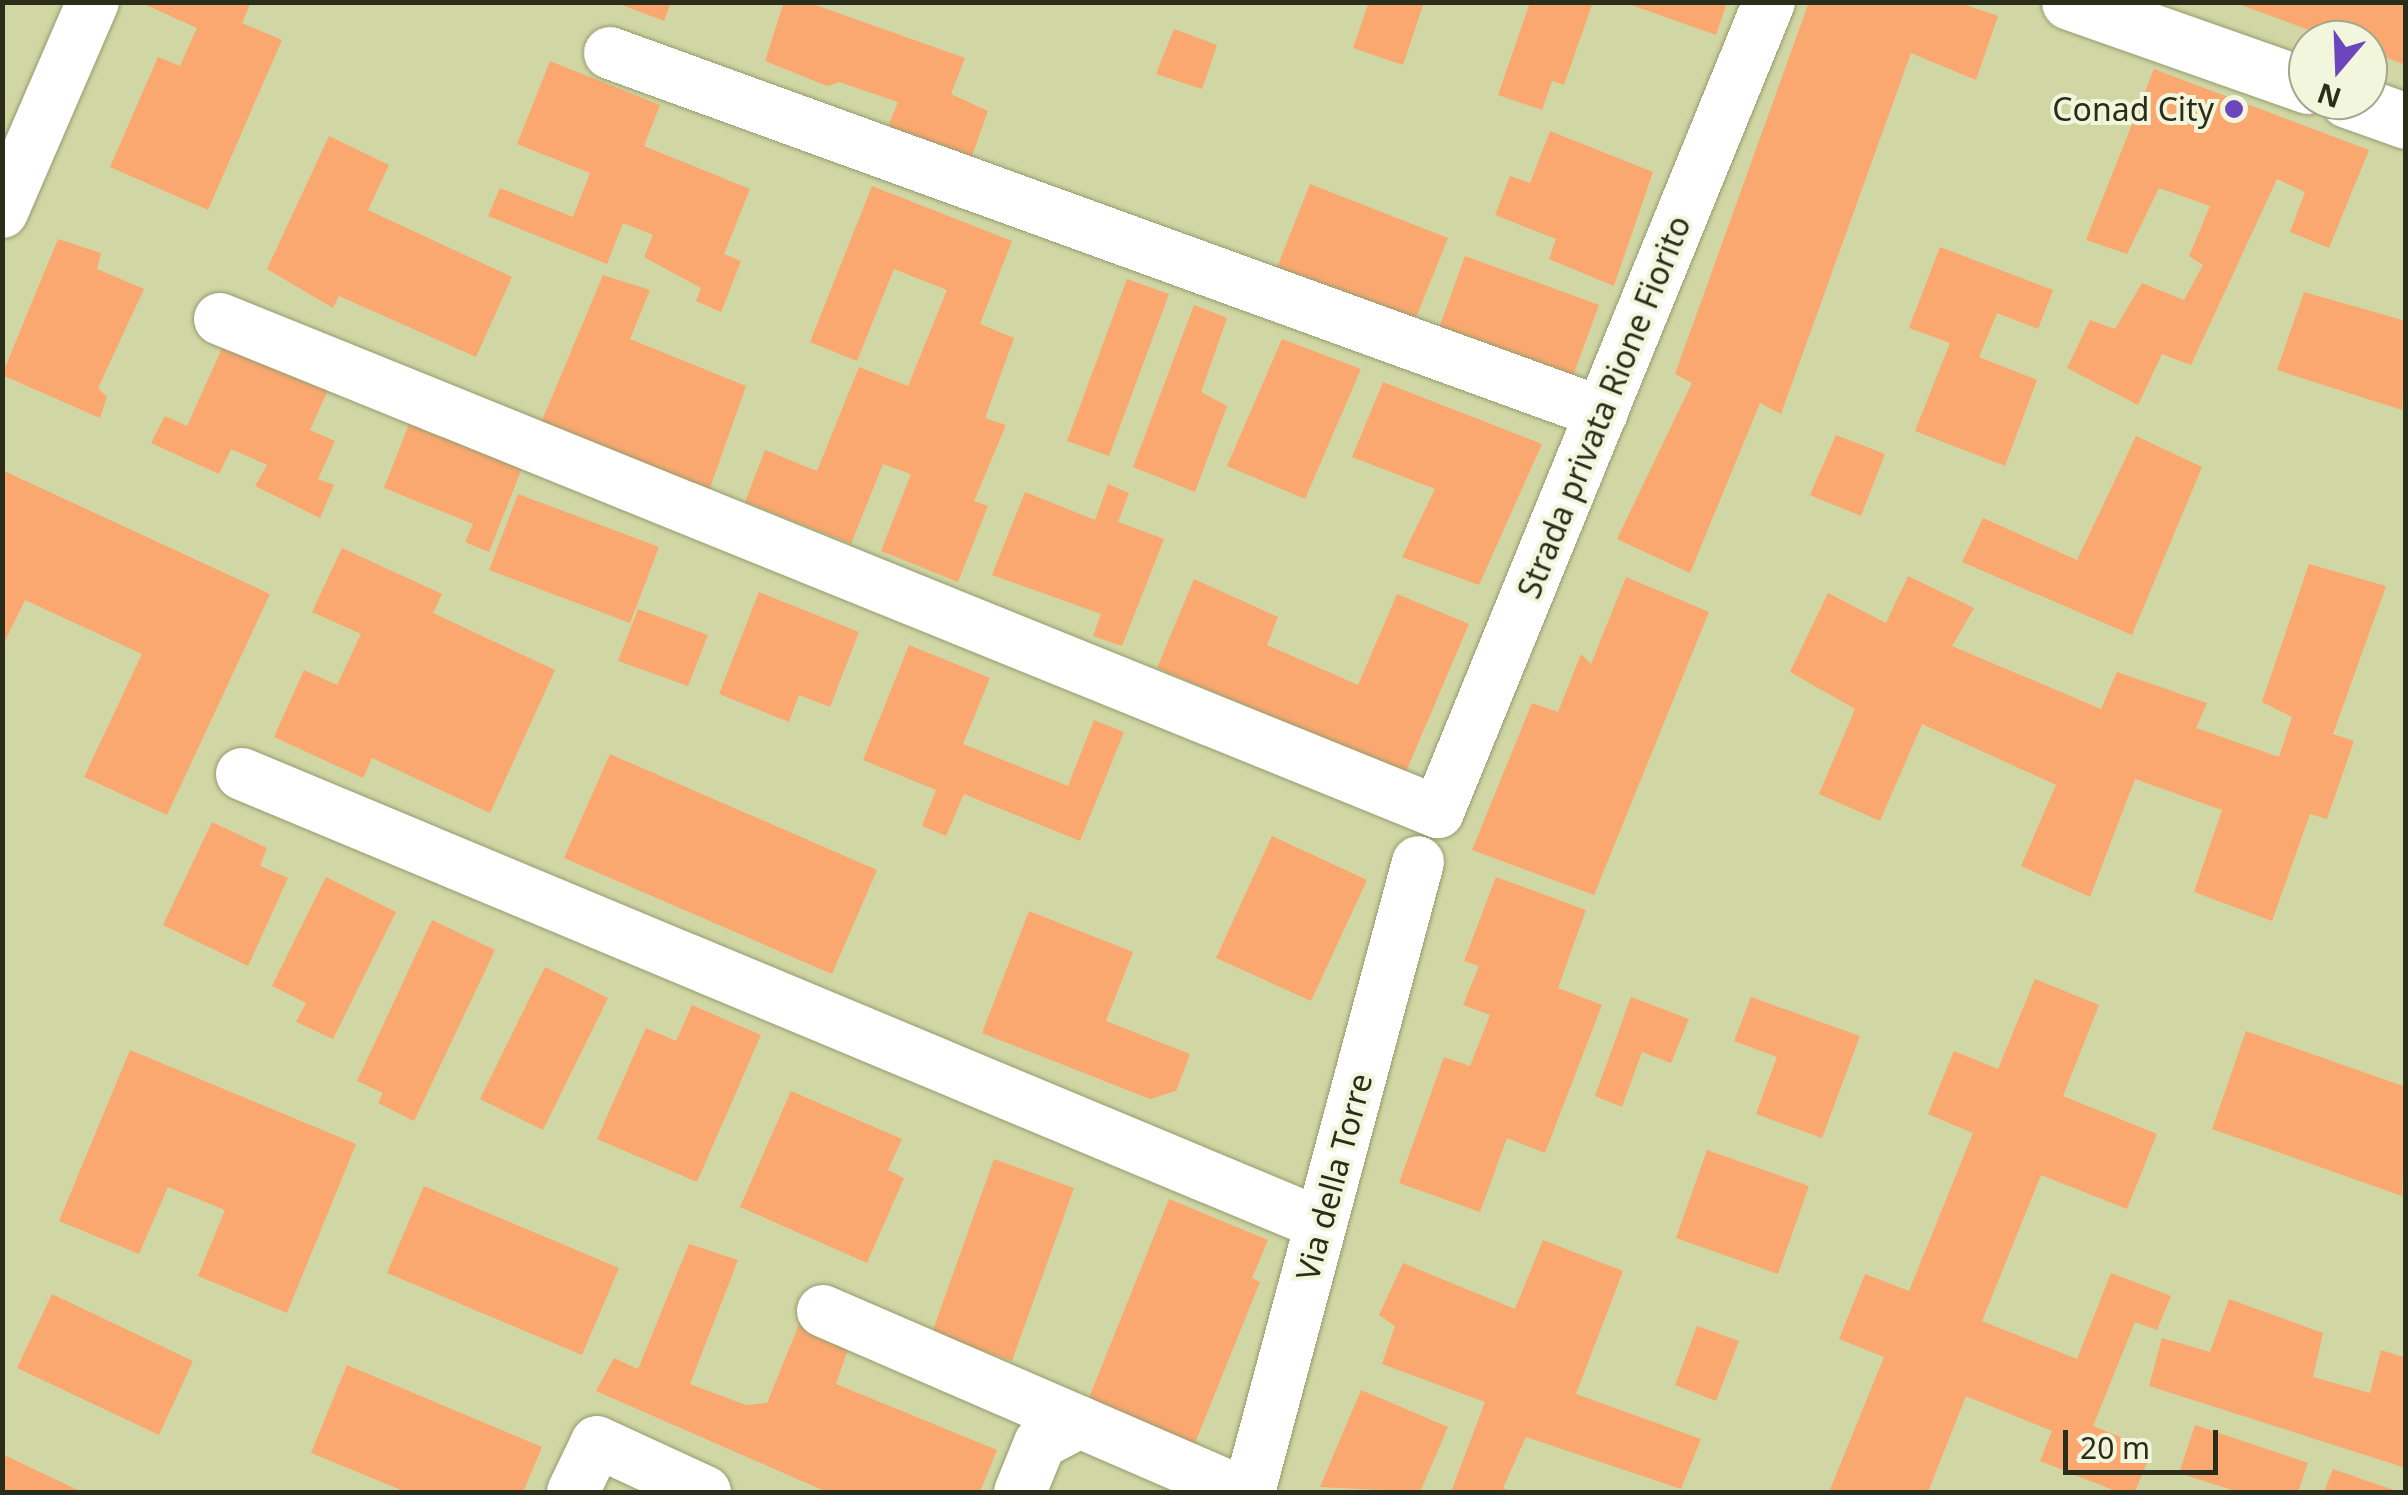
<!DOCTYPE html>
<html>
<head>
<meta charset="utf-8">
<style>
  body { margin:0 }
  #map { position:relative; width:2408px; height:1495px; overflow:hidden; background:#d0d7a5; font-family:"Noto Sans",sans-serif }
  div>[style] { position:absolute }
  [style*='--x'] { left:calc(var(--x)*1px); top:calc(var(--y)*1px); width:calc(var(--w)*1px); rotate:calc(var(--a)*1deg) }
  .building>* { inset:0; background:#faa870 }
  .roads { filter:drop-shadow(0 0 2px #959c6c) drop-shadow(0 0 2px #959c6c) }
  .minor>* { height:52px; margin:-26px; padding:0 26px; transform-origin:26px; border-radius:26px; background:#fff }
  .secondary>* { height:55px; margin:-27.5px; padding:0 27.5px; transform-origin:27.5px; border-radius:27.5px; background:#fff }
  .dots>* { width:28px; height:28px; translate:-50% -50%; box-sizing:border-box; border:5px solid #f2f6dc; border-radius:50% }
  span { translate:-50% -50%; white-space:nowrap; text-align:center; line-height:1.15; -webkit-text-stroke:8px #f2f6dc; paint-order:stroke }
  .poi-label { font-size:32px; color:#2a2d19 }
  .right { translate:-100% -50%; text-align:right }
  .street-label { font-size:32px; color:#2a2d19 }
  .frame { position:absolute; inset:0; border:5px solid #2a2d19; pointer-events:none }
  .north { position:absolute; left:2288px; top:20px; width:100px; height:100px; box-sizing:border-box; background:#f2f6dc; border:2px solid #a2a68e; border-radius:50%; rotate:199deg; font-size:28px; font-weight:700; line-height:40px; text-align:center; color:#2a2d19 }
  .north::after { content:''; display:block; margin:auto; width:35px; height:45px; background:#6d45bd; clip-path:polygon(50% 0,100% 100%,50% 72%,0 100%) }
  .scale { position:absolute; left:2063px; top:1430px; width:155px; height:45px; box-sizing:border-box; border:5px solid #2a2d19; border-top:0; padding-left:12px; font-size:30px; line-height:35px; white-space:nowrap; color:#2a2d19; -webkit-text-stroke:8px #f2f6dc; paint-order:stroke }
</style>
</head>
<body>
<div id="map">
  <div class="building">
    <div style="clip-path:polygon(139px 2px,251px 2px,242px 23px,282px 40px,208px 210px,110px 167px,158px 57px,180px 66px,197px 28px)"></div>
    <div style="clip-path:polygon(614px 2px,671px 2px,664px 21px)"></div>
    <div style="clip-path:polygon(784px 2px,807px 2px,965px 58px,951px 94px,988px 111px,971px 159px,887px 129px,898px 102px,839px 82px,827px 86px,765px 61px)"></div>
    <div style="clip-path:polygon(1369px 2px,1424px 2px,1403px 65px,1353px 48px)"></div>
    <div style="clip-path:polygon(1530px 2px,1593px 2px,1564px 85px,1552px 81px,1542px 110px,1498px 95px)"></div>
    <div style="clip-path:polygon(1623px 2px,1727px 2px,1716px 35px)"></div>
    <div style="clip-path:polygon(1809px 2px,1957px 2px,1998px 16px,1976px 80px,1911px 53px,1781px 414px,1760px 403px,1690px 573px,1617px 539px,1692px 383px,1675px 374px)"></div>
    <div style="clip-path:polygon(2233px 2px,2406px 2px,2406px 65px,2368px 51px,2368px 40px,2336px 40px)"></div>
    <div style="clip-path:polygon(1174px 29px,1217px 45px,1202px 89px,1156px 74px)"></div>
    <div style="clip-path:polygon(550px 61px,660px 105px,644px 146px,750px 189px,724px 254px,741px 261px,721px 312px,696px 301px,701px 288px,644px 257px,653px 235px,623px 223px,607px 264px,488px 216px,500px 188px,573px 217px,590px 173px,517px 144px)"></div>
    <div style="clip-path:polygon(2154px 69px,2369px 150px,2329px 248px,2290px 232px,2305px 192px,2277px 179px,2191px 365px,2162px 354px,2138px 405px,2067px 368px,2090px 320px,2115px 329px,2142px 283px,2184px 300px,2203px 265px,2189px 256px,2210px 206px,2159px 188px,2127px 254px,2086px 240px)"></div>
    <div style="clip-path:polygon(1550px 131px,1653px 172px,1614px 286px,1549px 259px,1556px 239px,1495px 215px,1510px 176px,1530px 183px)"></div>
    <div style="clip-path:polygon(329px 136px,389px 165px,368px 210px,512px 277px,476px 357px,339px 296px,333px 308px,267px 269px)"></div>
    <div style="clip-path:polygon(1310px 184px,1448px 238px,1413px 325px,1276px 270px)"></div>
    <div style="clip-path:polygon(872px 186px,1012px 241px,980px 324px,1014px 338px,985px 418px,1006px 425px,974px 501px,988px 506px,958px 582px,881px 551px,911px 474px,883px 464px,851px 544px,745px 502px,765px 450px,817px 471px,859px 367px,908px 386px,947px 290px,894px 269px,857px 361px,810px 342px)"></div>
    <div style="clip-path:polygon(58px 239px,101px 253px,97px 269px,144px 289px,98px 388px,107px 397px,100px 418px,2px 375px)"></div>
    <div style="clip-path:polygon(1940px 247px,2053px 290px,2038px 329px,1997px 313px,1979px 357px,2037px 380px,2005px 466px,1915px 431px,1950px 343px,1909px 328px)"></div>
    <div style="clip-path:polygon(1465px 256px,1599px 305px,1569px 387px,1435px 339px)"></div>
    <div style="clip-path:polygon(603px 275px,650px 290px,630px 339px,746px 386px,709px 491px,541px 423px)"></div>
    <div style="clip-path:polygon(1127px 279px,1169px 294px,1109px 456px,1067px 441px)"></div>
    <div style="clip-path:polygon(2304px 292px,2406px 321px,2402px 410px,2277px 370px)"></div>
    <div style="clip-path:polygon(1194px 305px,1227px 318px,1201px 392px,1227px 406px,1195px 492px,1133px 467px)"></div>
    <div style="clip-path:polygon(1282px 339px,1361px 369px,1305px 499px,1227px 466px)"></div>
    <div style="clip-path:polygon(224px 344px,328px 390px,310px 430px,335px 441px,318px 479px,334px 485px,320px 518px,255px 486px,267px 465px,231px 449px,219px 474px,151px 443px,165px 416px,187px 426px)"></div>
    <div style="clip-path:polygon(1383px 382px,1542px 444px,1479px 585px,1402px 557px,1435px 489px,1352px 457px)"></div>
    <div style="clip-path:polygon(409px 424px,522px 468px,489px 552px,465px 542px,473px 524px,384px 488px)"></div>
    <div style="clip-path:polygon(1836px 435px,1885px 454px,1861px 516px,1810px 495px)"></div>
    <div style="clip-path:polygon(2136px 436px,2202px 467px,2132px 635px,1962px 562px,1983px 518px,2077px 560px)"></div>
    <div style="clip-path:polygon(2px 470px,270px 594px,167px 815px,84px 777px,142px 654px,25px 600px,2px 647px)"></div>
    <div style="clip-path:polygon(1108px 484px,1129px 493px,1118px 522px,1164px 539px,1122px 646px,1093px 636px,1101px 614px,992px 575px,1025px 492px,1095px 520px)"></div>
    <div style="clip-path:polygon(518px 494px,659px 547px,630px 623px,489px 570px)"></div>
    <div style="clip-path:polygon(342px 548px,442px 594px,433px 613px,555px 670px,490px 813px,372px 758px,363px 778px,274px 737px,304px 670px,337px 685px,361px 634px,312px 612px)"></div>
    <div style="clip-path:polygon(2309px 564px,2386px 586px,2333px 734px,2354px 741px,2327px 819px,2310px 814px,2272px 921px,2194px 892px,2222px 810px,2135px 779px,2090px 897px,2021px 866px,2056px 785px,1922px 724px,1880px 821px,1819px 794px,1855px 709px,1790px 672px,1828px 593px,1886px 623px,1908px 576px,1974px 608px,1952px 646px,2101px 709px,2117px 672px,2207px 703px,2196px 728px,2279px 757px,2292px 717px,2262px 702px)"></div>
    <div style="clip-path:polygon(1626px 577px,1709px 612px,1594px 895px,1472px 850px,1532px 703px,1558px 712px,1581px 654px,1591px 664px)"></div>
    <div style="clip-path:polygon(1194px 579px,1278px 617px,1267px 645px,1358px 685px,1397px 594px,1469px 624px,1405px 774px,1157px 668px)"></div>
    <div style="clip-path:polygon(759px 592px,859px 632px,830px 707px,799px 695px,789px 722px,719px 694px)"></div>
    <div style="clip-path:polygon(638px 609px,708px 635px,688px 686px,618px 661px)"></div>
    <div style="clip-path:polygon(909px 645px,990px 678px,963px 744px,1068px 786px,1094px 720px,1124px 732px,1080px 841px,964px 794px,946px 836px,922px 826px,936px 790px,863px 760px)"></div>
    <div style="clip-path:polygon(610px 754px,877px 870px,832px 974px,564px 858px)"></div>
    <div style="clip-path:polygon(212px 822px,267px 848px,260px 866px,288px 878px,248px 966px,163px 925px)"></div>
    <div style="clip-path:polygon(1272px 836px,1367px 880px,1311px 1001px,1216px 958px)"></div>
    <div style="clip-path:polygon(326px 877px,396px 912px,333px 1039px,296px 1022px,306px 1003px,272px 986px)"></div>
    <div style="clip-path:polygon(1496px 877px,1586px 910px,1558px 988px,1602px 1005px,1545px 1153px,1507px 1138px,1480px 1212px,1399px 1183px,1444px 1057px,1470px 1066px,1490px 1015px,1463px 1005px,1479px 966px,1464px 961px)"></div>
    <div style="clip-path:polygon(1029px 911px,1133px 952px,1106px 1021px,1190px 1054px,1176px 1091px,1150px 1099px,982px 1033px)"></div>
    <div style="clip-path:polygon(432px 920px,495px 950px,414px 1121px,378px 1103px,383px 1093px,357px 1081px)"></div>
    <div style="clip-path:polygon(545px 967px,608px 998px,543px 1130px,480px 1099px)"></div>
    <div style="clip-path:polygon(2035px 979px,2099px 1005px,2063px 1096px,2157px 1134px,2127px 1209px,2041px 1175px,1982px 1321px,2077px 1359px,2111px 1273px,2171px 1296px,2157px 1330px,2135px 1322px,2093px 1426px,2152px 1450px,2135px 1492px,2118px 1492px,2040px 1461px,2052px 1431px,1966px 1396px,1928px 1492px,1829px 1492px,1884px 1357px,1839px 1339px,1865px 1274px,1909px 1291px,1973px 1133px,1928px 1114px,1954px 1051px,1998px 1069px)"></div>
    <div style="clip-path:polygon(1631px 997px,1689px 1019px,1671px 1063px,1642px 1052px,1622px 1107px,1595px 1096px)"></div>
    <div style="clip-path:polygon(1751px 997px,1860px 1036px,1822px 1138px,1756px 1114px,1777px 1057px,1734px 1041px)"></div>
    <div style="clip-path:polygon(692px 1005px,761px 1035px,697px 1182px,597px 1139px,646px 1028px,676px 1041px)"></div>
    <div style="clip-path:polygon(2246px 1031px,2406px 1087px,2402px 1196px,2212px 1129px)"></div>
    <div style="clip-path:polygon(130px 1050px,356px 1144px,287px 1313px,198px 1276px,225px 1210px,168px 1187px,139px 1254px,59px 1221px)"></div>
    <div style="clip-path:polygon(791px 1091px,902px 1139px,888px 1170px,904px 1178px,867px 1263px,740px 1207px)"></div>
    <div style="clip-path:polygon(1707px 1150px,1809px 1186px,1778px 1274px,1676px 1238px)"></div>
    <div style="clip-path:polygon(994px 1159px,1074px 1188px,1012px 1361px,932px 1333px)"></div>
    <div style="clip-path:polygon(424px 1186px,619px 1268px,582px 1355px,387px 1273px)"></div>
    <div style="clip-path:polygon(1169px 1199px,1268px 1240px,1252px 1278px,1260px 1282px,1193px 1448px,1086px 1405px)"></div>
    <div style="clip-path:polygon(1543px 1240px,1623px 1271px,1576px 1394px,1701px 1439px,1681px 1489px,1526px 1437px,1503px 1488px,1513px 1492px,1451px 1492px,1485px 1402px,1382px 1364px,1395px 1326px,1379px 1315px,1403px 1263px,1515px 1309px)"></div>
    <div style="clip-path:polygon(689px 1244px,738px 1260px,690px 1384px,746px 1405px,767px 1403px,800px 1322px,851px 1341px,836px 1384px,997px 1450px,980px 1492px,827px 1492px,596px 1391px,614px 1358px,638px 1369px)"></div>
    <div style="clip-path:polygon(52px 1294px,193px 1361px,159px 1435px,17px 1368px)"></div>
    <div style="clip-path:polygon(2229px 1299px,2323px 1333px,2313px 1377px,2370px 1393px,2381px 1350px,2406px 1358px,2406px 1468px,2149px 1386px,2162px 1338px,2210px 1352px)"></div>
    <div style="clip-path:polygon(1697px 1326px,1739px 1341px,1716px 1401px,1675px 1385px)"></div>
    <div style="clip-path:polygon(347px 1365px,542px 1447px,523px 1492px,406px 1492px,311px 1453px)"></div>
    <div style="clip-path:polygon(1361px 1390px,1448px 1427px,1420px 1492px,1320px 1487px)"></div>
    <div style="clip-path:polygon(2195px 1425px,2308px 1463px,2298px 1492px,2238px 1492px,2179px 1473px)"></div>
    <div style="clip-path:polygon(2px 1454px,82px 1492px,2px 1492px)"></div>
    <div style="clip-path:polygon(2333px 1469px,2399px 1492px,2324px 1492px)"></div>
  </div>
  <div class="roads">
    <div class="minor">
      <div style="--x:610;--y:53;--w:1055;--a:19.95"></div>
      <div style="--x:2;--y:212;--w:229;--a:-66.6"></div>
      <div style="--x:220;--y:319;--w:1314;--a:22.04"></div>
      <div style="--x:1438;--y:812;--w:875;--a:-67.77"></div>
      <div style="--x:242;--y:774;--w:1169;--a:22.64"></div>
      <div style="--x:823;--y:1311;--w:456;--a:23.4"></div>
      <div style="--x:573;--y:1492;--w:55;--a:-64.4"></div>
      <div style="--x:597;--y:1442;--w:119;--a:24.8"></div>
      <div style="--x:1020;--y:1492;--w:53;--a:-67.8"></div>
      <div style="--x:1040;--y:1443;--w:45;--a:-27.7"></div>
      <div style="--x:1249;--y:1492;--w:652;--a:-74.98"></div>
    </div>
    <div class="secondary">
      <div style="--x:2069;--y:2;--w:253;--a:19.4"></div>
      <div style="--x:2347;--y:100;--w:63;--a:19.6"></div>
    </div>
  </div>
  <div class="dots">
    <div style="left:2234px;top:109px;background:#6d45bd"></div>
  </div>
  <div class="poi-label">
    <span class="right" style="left:2214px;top:109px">Conad City</span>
  </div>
  <div class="street-label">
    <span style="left:1604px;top:407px;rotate:-68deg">Strada privata Rione Fiorito</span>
    <span style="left:1334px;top:1177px;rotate:-75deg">Via della Torre</span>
  </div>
  <div class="frame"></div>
  <div class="north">N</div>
  <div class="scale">20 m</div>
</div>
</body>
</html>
